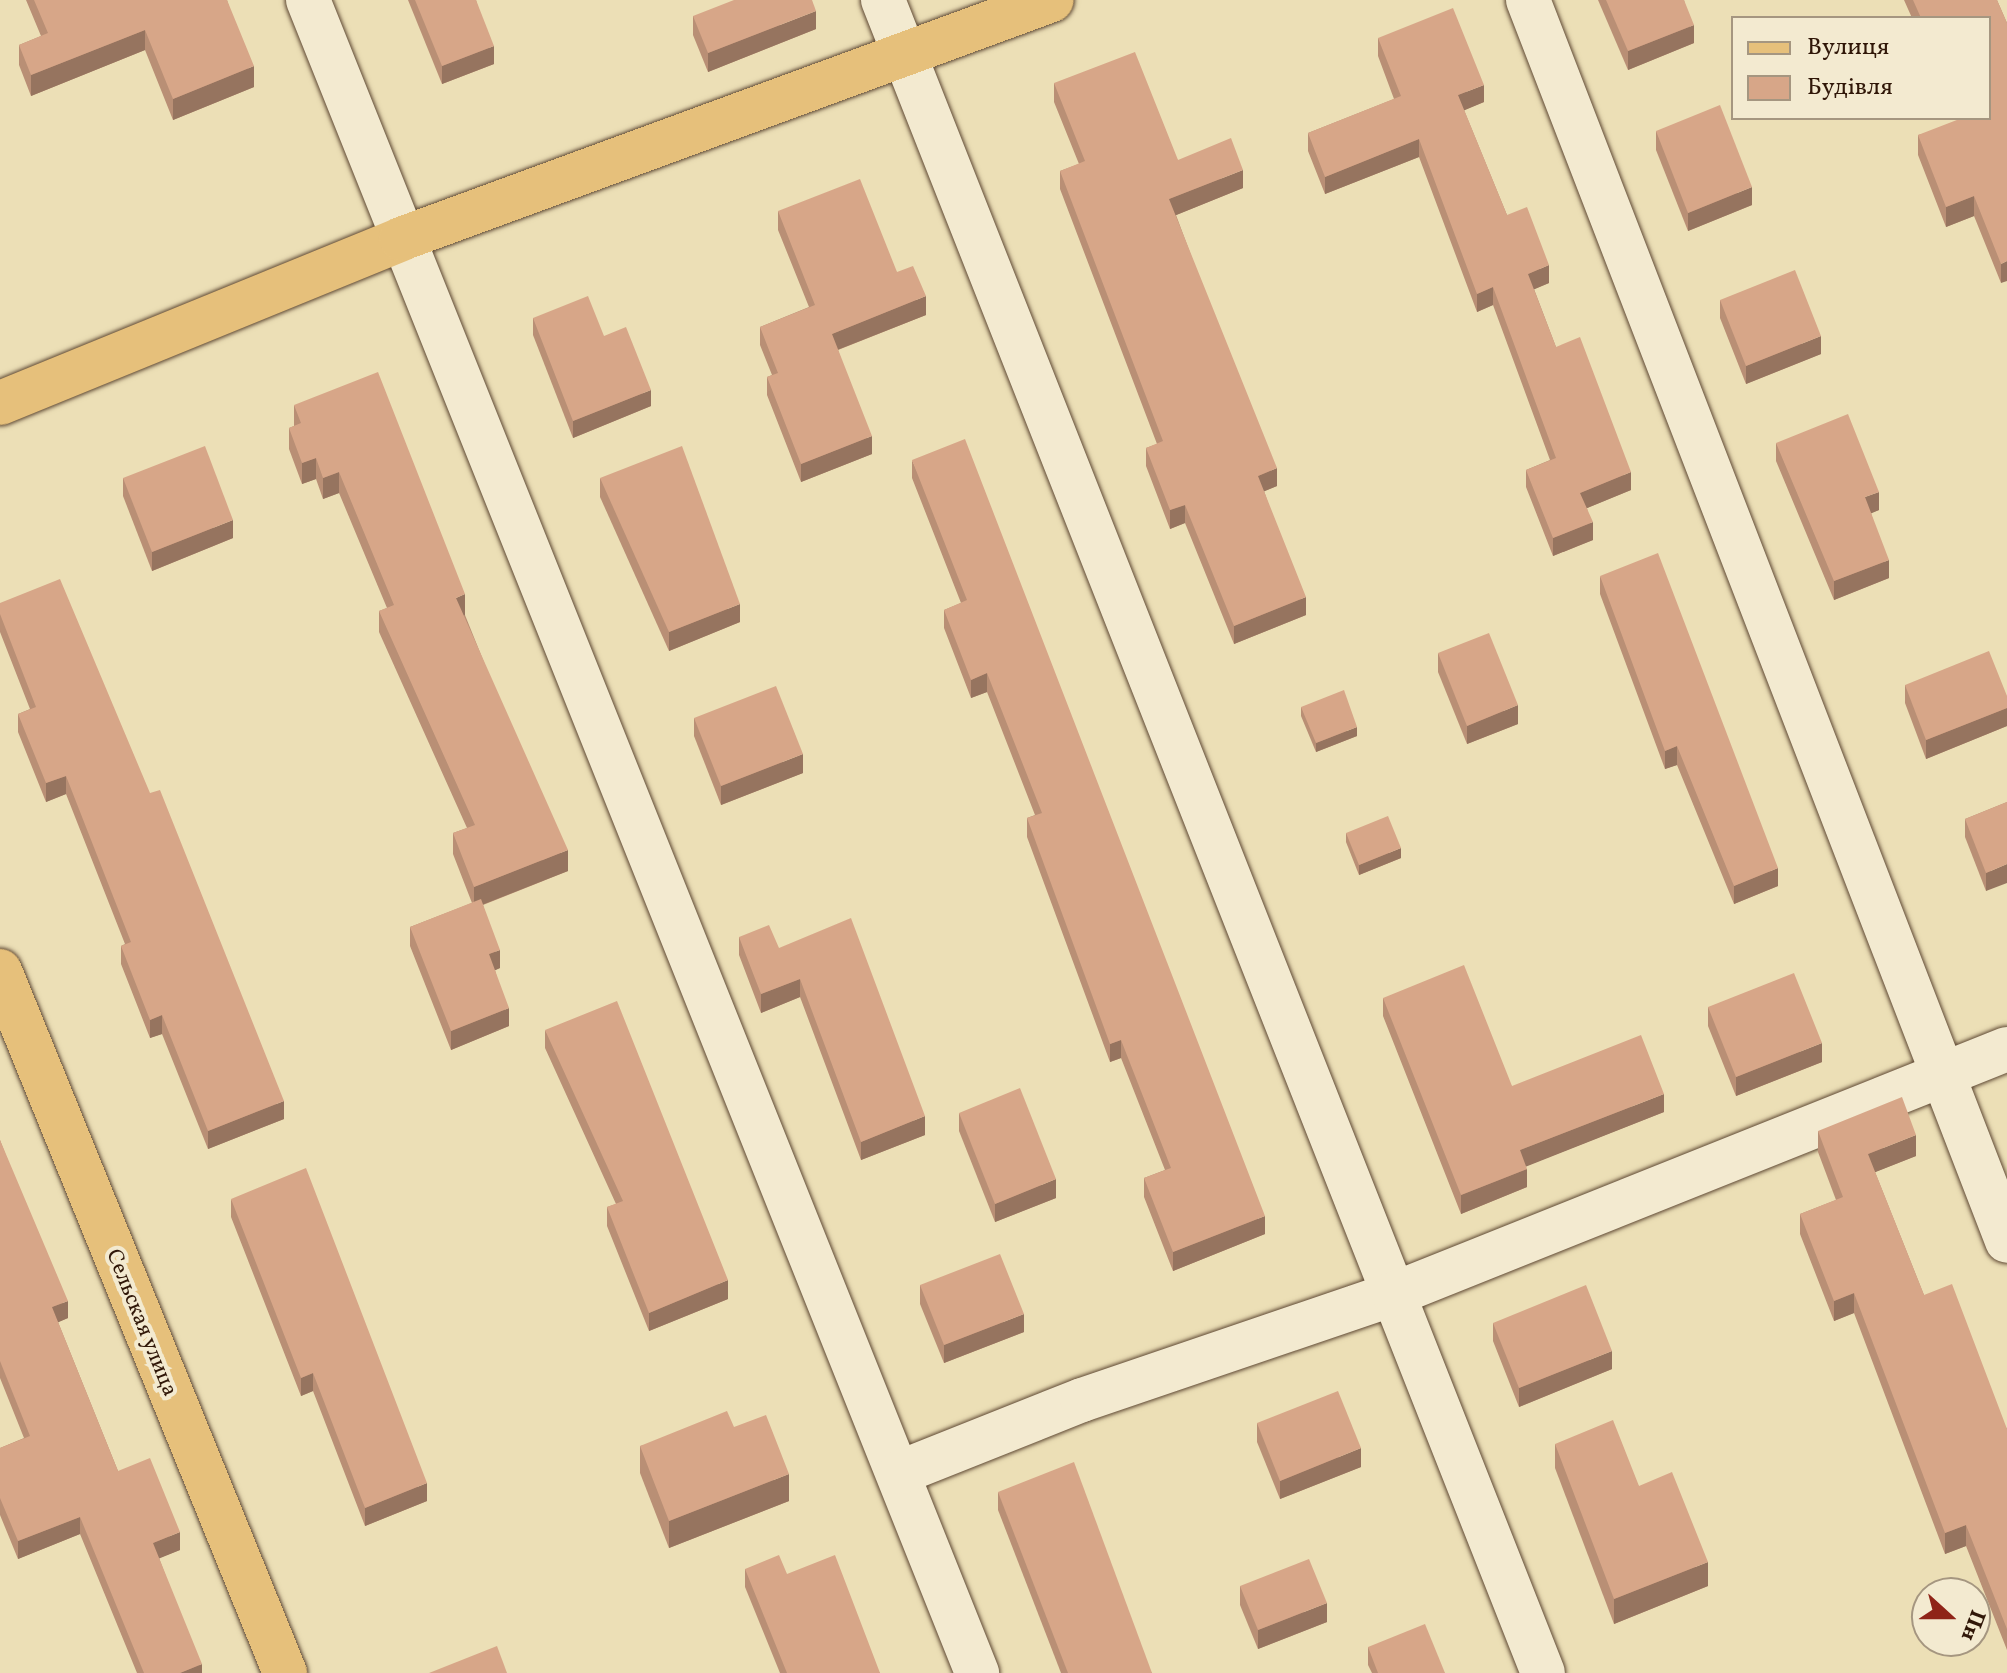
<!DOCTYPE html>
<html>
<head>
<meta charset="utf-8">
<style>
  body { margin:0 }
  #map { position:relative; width:2007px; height:1673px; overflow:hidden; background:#ecdfb6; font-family:Vollkorn,serif }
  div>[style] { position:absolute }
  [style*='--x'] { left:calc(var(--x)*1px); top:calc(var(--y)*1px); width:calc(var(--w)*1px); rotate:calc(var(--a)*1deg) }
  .roads { filter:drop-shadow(0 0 2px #5f4934) drop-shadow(0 0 2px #5f4934) }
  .minor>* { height:44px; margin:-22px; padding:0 22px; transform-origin:22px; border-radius:22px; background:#f3ead0 }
  .major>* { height:44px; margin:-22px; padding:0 22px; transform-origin:22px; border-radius:22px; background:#e6c07b }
  .wall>* { inset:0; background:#b98f75 }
  .shaded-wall>* { inset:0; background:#96745f }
  .building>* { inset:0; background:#d7a688 }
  span { translate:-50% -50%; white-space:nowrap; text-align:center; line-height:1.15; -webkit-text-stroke:8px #f3ead0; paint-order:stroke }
  .street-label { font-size:22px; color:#301708 }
  .legend { position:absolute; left:1731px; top:16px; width:260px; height:104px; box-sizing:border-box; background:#f3ead0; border:2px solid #a59680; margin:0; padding:10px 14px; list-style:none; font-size:24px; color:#301708 }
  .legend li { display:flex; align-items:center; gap:16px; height:40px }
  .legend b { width:40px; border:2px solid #a59680 }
  .north { position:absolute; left:1911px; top:1577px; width:80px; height:80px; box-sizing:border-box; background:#f3ead0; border:2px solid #a59680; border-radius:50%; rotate:111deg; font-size:22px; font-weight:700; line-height:32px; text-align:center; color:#301708 }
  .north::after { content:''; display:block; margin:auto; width:28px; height:36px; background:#8f2418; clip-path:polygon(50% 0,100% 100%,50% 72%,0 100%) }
</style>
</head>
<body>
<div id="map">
  <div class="roads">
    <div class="minor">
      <div style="--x:308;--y:0;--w:1802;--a:68.2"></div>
      <div style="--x:883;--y:0;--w:1798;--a:68.47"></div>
      <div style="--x:1528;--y:0;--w:1330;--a:68.89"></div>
      <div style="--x:901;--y:1472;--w:195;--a:-21.7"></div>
      <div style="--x:1082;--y:1400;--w:330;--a:-18.8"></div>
      <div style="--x:1394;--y:1294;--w:660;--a:-21.79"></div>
    </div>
    <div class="major">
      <div style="--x:0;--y:403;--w:433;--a:-22.2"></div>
      <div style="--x:401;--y:239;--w:693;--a:-20.16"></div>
      <div style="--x:0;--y:971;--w:758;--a:67.9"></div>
    </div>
  </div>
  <div class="wall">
    <div style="clip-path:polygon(26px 0,227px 0,254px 87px,173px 120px,145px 50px,31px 96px,19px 65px,19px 45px,41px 36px)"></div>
    <div style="clip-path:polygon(408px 0,476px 0,494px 64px,442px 84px)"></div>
    <div style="clip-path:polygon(1598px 0,1684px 0,1694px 43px,1628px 70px)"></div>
    <div style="clip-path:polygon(1904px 0,1997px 0,2007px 23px,2001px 283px,1974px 216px,1946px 227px,1918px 155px,1918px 135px,1989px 118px,1989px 18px,1912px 18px)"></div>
    <div style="clip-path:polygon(693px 16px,816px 29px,708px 72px,693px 35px)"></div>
    <div style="clip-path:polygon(1378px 38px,1484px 102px,1464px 110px,1507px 215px,1549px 283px,1534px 289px,1556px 347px,1631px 490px,1587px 508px,1593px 540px,1553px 556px,1526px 487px,1526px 470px,1550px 460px,1493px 305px,1477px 312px,1419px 157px,1325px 194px,1308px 151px,1308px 133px,1394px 99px,1378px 56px)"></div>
    <div style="clip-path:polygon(1054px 83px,1178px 160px,1243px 188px,1176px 215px,1277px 486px,1264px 491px,1306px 615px,1234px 644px,1185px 523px,1170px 529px,1146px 466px,1146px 448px,1157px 444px,1060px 189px,1060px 171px,1079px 164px,1054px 102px)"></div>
    <div style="clip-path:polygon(1656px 131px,1752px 205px,1688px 231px,1656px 150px)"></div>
    <div style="clip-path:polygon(778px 211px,897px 272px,926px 315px,838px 350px,872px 454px,801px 482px,767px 395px,767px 377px,772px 375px,760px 345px,760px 327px,809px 307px,778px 230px)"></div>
    <div style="clip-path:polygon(1720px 300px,1821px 354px,1746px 384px,1720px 318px)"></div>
    <div style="clip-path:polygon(533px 318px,604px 336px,651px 406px,573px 438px,533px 335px)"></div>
    <div style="clip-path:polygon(294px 405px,465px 615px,568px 871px,483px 905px,500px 968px,495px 970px,509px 1026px,451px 1050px,410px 946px,410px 927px,472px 903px,453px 854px,453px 833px,467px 828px,379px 632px,379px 611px,387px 608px,339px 493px,323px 499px,316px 479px,302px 484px,289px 449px,289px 428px,294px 426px)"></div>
    <div style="clip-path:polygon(1776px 443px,1879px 510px,1871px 513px,1889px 578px,1834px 600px,1776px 461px)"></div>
    <div style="clip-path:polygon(912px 460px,1265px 1234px,1173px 1271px,1144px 1197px,1144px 1178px,1165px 1170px,1121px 1058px,1110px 1062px,1027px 837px,1027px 818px,1035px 815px,987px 692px,971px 698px,944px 628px,944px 610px,961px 603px,912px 478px)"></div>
    <div style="clip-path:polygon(123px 478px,233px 538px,152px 571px,123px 496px)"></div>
    <div style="clip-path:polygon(600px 478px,740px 622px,669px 651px,600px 497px)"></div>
    <div style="clip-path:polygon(1600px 576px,1778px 886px,1734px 904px,1677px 765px,1665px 769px,1600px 594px)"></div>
    <div style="clip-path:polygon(0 603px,284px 1119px,208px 1149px,162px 1034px,150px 1038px,121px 964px,121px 946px,125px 944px,66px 794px,46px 802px,18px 732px,18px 714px,30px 709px,0 632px)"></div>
    <div style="clip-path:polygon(1438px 653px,1518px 724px,1467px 744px,1438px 672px)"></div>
    <div style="clip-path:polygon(1905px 685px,2007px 696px,2007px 726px,1926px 759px,1905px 703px)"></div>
    <div style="clip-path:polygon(1301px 707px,1357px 736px,1316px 752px,1301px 716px)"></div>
    <div style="clip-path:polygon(694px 718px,803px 773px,721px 805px,694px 736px)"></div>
    <div style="clip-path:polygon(2007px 802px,1986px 891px,1965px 837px,1965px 819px)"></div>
    <div style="clip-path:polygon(1346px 833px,1401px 858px,1359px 875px,1346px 842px)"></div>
    <div style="clip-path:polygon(739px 937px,779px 948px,925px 1135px,861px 1160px,800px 997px,761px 1013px,739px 955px)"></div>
    <div style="clip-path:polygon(1383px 998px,1512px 1086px,1664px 1112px,1526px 1166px,1527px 1187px,1461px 1214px,1383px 1016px)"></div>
    <div style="clip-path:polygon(1708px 1007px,1822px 1062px,1736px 1096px,1708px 1026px)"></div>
    <div style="clip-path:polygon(545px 1030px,728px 1299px,649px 1331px,607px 1226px,607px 1207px,616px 1204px,545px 1048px)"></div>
    <div style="clip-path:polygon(959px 1113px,1056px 1198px,995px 1222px,959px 1131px)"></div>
    <div style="clip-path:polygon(1818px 1131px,1916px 1156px,1875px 1172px,1924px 1295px,2007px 1429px,2007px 1650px,1966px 1546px,1945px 1554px,1854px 1313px,1834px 1321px,1800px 1234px,1800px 1214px,1836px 1200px,1818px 1152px)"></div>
    <div style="clip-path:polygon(0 1140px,68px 1318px,58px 1322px,118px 1471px,180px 1550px,159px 1558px,202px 1673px,137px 1673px,80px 1534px,18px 1559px,0 1515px,0 1448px,24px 1438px,0 1378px)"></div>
    <div style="clip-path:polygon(231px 1199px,427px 1501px,365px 1526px,313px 1391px,301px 1396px,231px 1217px)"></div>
    <div style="clip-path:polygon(920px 1285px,1024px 1332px,944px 1363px,920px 1304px)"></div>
    <div style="clip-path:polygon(1493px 1323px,1612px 1369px,1519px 1407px,1493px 1341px)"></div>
    <div style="clip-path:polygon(1257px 1423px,1361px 1467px,1280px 1499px,1257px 1442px)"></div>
    <div style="clip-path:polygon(734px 1427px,789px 1501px,669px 1548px,640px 1473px,640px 1446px)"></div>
    <div style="clip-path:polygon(1555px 1444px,1639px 1486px,1708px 1586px,1614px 1624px,1555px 1468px)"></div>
    <div style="clip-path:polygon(998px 1492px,1152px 1673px,1061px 1673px,998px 1510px)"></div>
    <div style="clip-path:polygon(745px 1569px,787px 1574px,880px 1673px,780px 1673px,745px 1587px)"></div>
    <div style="clip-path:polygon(1240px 1586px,1327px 1622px,1258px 1649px,1240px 1605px)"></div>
    <div style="clip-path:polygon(1368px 1647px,1445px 1673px,1372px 1673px,1368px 1665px)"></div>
  </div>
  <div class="shaded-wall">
    <div style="clip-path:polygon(816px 11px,816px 29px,708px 72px,708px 53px)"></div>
    <div style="clip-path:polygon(1694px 25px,1694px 43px,1628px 70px,1628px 51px)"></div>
    <div style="clip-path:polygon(145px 30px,145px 50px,31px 96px,31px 75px)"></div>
    <div style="clip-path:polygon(494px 46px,494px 64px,442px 84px,442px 66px)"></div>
    <div style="clip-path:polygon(254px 66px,254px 87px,173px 120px,173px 99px)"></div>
    <div style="clip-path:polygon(1484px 85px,1484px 102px,1458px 113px,1458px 95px)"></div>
    <div style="clip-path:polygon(1419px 139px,1419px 157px,1325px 194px,1325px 177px)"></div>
    <div style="clip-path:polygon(1243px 170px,1243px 188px,1169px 218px,1169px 199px)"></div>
    <div style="clip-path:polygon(1752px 187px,1752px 205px,1688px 231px,1688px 213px)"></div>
    <div style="clip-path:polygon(1974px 196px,1974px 216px,1946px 227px,1946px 207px)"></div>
    <div style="clip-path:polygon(2007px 261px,2007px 281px,2001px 283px,2001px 264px)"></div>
    <div style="clip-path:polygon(1549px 265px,1549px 283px,1528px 292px,1528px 274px)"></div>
    <div style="clip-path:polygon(1493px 287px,1493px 305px,1477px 312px,1477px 294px)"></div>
    <div style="clip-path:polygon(926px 296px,926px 315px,832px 352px,832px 334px)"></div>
    <div style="clip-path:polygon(1821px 336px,1821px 354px,1746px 384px,1746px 366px)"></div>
    <div style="clip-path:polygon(651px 390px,651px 406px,573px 438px,573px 421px)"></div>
    <div style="clip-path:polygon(872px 436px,872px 454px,801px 482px,801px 464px)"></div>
    <div style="clip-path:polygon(316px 458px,316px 479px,302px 484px,302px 463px)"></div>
    <div style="clip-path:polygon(1277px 468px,1277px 486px,1258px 494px,1258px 476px)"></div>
    <div style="clip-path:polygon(339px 472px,339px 493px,323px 499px,323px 478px)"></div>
    <div style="clip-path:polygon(1631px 472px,1631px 490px,1580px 511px,1580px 493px)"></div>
    <div style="clip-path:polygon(1879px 492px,1879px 510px,1865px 516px,1865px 497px)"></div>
    <div style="clip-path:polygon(1185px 505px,1185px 523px,1170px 529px,1170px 510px)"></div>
    <div style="clip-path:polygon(233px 520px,233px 538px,152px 571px,152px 552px)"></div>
    <div style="clip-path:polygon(1593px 522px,1593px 540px,1553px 556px,1553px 538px)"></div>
    <div style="clip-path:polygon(1889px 560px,1889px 578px,1834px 600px,1834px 581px)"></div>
    <div style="clip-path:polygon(465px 594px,465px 615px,456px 619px,456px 598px)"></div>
    <div style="clip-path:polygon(1306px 597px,1306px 615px,1234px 644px,1234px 626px)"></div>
    <div style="clip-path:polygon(740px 604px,740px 622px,669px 651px,669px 632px)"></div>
    <div style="clip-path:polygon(987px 673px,987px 692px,971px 698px,971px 680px)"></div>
    <div style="clip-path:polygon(1518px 705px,1518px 724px,1467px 744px,1467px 726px)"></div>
    <div style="clip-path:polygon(2007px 708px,2007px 726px,1926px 759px,1926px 740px)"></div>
    <div style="clip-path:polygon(1357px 727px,1357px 736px,1316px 752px,1316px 743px)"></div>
    <div style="clip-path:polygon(1677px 746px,1677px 765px,1665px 769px,1665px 751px)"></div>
    <div style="clip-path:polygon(803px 754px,803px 773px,721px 805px,721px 786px)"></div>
    <div style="clip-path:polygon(66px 776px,66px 794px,46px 802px,46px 783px)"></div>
    <div style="clip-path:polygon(1401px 848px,1401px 858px,1359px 875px,1359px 865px)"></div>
    <div style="clip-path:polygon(568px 850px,568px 871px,474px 908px,474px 887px)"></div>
    <div style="clip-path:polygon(2007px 864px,2007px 883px,1986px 891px,1986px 873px)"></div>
    <div style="clip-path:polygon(1778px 868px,1778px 886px,1734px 904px,1734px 886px)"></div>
    <div style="clip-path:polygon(500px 950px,500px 968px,489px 973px,489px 954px)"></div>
    <div style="clip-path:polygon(800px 979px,800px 997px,761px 1013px,761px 994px)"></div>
    <div style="clip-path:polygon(509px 1008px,509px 1026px,451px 1050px,451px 1031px)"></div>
    <div style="clip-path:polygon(162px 1015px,162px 1034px,150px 1038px,150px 1020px)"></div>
    <div style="clip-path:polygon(1121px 1040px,1121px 1058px,1110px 1062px,1110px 1044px)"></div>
    <div style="clip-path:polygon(1822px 1043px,1822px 1062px,1736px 1096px,1736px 1077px)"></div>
    <div style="clip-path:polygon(1664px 1094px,1664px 1112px,1520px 1169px,1520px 1150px)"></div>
    <div style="clip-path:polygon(284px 1101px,284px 1119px,208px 1149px,208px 1131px)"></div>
    <div style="clip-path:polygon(925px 1116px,925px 1135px,861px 1160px,861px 1142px)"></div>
    <div style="clip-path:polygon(1916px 1135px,1916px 1156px,1868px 1175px,1868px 1154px)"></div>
    <div style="clip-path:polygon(1527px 1169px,1527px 1187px,1461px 1214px,1461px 1195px)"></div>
    <div style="clip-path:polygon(1056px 1179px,1056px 1198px,995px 1222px,995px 1204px)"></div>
    <div style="clip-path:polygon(1265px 1216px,1265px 1234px,1173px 1271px,1173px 1252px)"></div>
    <div style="clip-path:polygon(728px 1280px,728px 1299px,649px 1331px,649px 1313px)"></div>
    <div style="clip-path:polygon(1854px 1293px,1854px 1313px,1834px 1321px,1834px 1301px)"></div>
    <div style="clip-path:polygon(68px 1301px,68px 1318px,52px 1325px,52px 1307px)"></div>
    <div style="clip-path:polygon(1024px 1314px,1024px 1332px,944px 1363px,944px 1345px)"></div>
    <div style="clip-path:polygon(1612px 1351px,1612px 1369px,1519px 1407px,1519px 1388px)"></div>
    <div style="clip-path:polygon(313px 1373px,313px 1391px,301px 1396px,301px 1378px)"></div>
    <div style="clip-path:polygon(1361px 1448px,1361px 1467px,1280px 1499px,1280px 1481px)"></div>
    <div style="clip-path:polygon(789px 1474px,789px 1501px,669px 1548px,669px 1521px)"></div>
    <div style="clip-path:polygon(427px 1483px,427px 1501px,365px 1526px,365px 1508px)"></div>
    <div style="clip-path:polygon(80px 1517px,80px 1534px,18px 1559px,18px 1541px)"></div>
    <div style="clip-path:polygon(1966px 1525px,1966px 1546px,1945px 1554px,1945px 1533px)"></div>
    <div style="clip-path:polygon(180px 1532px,180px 1550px,153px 1561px,153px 1543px)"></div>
    <div style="clip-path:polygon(1708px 1562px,1708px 1586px,1614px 1624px,1614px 1599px)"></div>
    <div style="clip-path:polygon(1327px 1603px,1327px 1622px,1258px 1649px,1258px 1630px)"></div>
    <div style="clip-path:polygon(202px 1664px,202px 1673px,180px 1673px)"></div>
  </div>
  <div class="building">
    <div style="clip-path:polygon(34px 0,227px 0,254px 66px,173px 99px,145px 30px,31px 75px,19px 45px,48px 33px)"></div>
    <div style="clip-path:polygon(415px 0,476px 0,494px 46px,442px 66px)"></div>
    <div style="clip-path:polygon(734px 0,812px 0,816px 11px,708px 53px,693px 16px)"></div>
    <div style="clip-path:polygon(1606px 0,1684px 0,1694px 25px,1628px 51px)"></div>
    <div style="clip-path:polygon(1913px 0,1997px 0,2007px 23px,2007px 261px,2001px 264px,1974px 196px,1946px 207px,1918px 135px,1962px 118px,1989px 118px,1989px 18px,1921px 18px)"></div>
    <div style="clip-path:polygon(1453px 8px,1484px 85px,1458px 95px,1507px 215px,1527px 207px,1549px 265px,1528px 274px,1556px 347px,1580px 337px,1631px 472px,1580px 493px,1593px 522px,1553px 538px,1526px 470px,1556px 458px,1493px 287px,1477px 294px,1419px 139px,1325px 177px,1308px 133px,1401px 96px,1378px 38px)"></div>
    <div style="clip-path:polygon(1135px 52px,1178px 160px,1231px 138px,1243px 170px,1169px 199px,1277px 468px,1258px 476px,1306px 597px,1234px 626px,1185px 505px,1170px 510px,1146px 448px,1163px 441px,1060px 171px,1085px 161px,1054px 83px)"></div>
    <div style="clip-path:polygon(1720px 105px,1752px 187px,1688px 213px,1656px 131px)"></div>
    <div style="clip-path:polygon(860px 179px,897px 272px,913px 266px,926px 296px,832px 334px,872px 436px,801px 464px,767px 377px,778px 373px,760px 327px,815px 305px,778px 211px)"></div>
    <div style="clip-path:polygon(1795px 270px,1821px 336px,1746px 366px,1720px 300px)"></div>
    <div style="clip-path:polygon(588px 296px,604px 336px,626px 327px,651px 390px,573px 421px,533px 318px)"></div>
    <div style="clip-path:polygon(378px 372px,465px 594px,456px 598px,568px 850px,474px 887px,453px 833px,475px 825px,379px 611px,394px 605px,339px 472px,323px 478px,316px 458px,302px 463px,289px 428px,301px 423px,294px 405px)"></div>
    <div style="clip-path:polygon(1848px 414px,1879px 492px,1865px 497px,1889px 560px,1834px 581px,1776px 443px)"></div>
    <div style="clip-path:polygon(965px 439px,1265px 1216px,1173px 1252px,1144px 1178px,1171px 1168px,1121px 1040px,1110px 1044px,1027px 818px,1042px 813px,987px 673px,971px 680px,944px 610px,967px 600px,912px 460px)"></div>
    <div style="clip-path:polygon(205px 446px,233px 520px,152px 552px,123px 478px)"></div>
    <div style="clip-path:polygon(682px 446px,740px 604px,669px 632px,600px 478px)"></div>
    <div style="clip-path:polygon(1658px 553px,1778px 868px,1734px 886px,1677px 746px,1665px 751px,1600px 576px)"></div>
    <div style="clip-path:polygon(60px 579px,150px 793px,160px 790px,284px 1101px,208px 1131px,162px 1015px,150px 1020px,121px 946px,131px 942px,66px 776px,46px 783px,18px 714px,36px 707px,0 614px,0 603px)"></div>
    <div style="clip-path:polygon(1489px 633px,1518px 705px,1467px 726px,1438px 653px)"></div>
    <div style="clip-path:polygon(1989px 651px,2007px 696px,2007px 708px,1926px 740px,1905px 685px)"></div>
    <div style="clip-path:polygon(776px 686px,803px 754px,721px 786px,694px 718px)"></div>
    <div style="clip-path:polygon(1344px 690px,1357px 727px,1316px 743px,1301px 707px)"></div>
    <div style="clip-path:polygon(2007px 802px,2007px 864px,1986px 873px,1965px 819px)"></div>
    <div style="clip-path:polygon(1388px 816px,1401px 848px,1359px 865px,1346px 833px)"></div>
    <div style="clip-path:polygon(481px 899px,500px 950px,489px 954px,509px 1008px,451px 1031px,410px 927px)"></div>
    <div style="clip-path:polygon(851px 918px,925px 1116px,861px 1142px,800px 979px,761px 994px,739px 937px,769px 925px,779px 948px)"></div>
    <div style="clip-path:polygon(1464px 965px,1512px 1086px,1641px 1035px,1664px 1094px,1520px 1150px,1527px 1169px,1461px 1195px,1383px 998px)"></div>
    <div style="clip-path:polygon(1794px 973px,1822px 1043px,1736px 1077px,1708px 1007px)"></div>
    <div style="clip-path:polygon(617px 1001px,728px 1280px,649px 1313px,607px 1207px,623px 1201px,545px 1030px)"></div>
    <div style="clip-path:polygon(1020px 1088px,1056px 1179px,995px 1204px,959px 1113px)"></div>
    <div style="clip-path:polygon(1902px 1097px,1916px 1135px,1868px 1154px,1924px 1295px,1952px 1284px,2007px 1429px,2007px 1629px,1966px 1525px,1945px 1533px,1854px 1293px,1834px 1301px,1800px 1214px,1843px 1197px,1818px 1131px)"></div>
    <div style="clip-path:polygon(0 1140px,68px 1301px,52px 1307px,118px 1471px,150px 1458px,180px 1532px,153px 1543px,202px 1664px,180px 1673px,144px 1673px,80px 1517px,18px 1541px,0 1498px,0 1448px,30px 1436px,0 1361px)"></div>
    <div style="clip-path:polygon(306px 1168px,427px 1483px,365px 1508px,313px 1373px,301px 1378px,231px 1199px)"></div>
    <div style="clip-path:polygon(1000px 1254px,1024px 1314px,944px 1345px,920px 1285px)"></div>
    <div style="clip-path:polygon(1586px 1285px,1612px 1351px,1519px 1388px,1493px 1323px)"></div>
    <div style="clip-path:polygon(1338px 1391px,1361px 1448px,1280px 1481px,1257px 1423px)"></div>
    <div style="clip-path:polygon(727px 1411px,734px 1427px,766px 1415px,789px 1474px,669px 1521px,640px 1446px)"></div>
    <div style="clip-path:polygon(1613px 1420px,1639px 1486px,1672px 1472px,1708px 1562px,1614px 1599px,1555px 1444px)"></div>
    <div style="clip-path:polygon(1074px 1462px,1152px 1673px,1068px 1673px,998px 1492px)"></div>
    <div style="clip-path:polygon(779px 1555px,787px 1574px,835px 1555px,880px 1673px,787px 1673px,745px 1569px)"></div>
    <div style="clip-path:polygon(1309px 1559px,1327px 1603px,1258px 1630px,1240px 1586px)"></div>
    <div style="clip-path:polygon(1425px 1624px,1445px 1673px,1378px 1673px,1368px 1647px)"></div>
    <div style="clip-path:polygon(497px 1646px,507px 1673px,429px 1673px)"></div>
  </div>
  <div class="street-label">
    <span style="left:141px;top:1323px;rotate:68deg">Сельская улица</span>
  </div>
  <ul class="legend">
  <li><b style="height:10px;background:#e6c07b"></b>Вулиця</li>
  <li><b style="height:22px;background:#d7a688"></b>Будівля</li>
  </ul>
  <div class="north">Пн</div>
</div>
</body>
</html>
